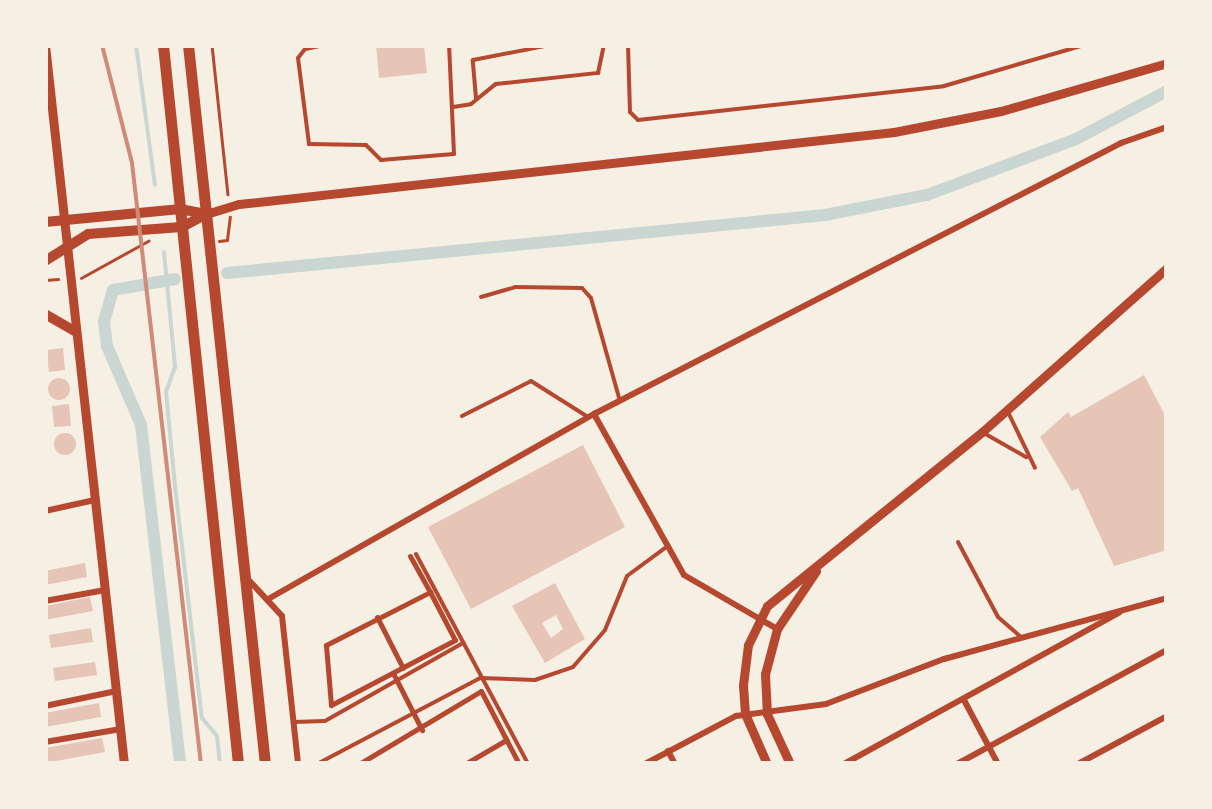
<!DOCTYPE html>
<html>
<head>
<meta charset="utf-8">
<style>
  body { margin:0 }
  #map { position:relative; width:1212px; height:809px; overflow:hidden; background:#f6efe4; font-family:Quicksand,sans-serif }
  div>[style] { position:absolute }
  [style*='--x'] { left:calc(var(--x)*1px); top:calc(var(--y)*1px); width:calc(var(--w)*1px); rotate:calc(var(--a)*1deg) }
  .stream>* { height:4px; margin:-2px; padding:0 2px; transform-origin:2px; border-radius:2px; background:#c9d6d2 }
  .canal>* { height:12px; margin:-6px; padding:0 6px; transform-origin:6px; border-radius:6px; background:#c9d6d2 }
  .building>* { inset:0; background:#e6c5b7 }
  .round { border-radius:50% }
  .path>* { height:2.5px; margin:-1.25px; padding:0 1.25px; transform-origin:1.25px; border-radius:1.25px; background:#b5482f }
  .service>* { height:4px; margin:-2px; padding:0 2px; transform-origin:2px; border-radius:2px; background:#b5482f }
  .pedestrian>* { height:5px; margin:-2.5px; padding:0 2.5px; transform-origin:2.5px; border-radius:2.5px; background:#b5482f }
  .minor>* { height:6px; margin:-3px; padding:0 3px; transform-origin:3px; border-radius:3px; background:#b5482f }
  .tertiary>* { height:9px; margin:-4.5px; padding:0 4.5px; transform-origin:4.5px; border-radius:4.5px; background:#b5482f }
  .secondary>* { height:10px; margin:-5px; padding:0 5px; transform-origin:5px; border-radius:5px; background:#b5482f }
  .primary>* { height:11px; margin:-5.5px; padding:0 5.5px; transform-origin:5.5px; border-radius:5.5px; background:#b5482f }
  .rail>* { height:4px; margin:-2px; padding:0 2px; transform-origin:2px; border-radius:2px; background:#cf8b77 }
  span { translate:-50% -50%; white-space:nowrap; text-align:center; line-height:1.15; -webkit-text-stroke:8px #f6efe4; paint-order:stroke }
  .frame { position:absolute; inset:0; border:48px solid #f6efe4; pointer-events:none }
</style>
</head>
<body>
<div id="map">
  <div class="stream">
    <div style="--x:136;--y:45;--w:141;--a:82.3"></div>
    <div style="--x:164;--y:252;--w:116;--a:84.5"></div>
    <div style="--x:175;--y:367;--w:27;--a:110"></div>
    <div style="--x:166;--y:392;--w:94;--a:84.5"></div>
    <div style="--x:175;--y:486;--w:234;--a:83.4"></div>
    <div style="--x:202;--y:718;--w:23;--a:50"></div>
    <div style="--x:217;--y:736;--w:28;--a:84"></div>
  </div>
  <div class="canal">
    <div style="--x:227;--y:273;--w:601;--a:-5.54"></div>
    <div style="--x:825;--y:215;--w:104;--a:-11.1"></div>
    <div style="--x:927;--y:195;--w:159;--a:-20.6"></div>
    <div style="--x:1076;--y:139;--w:103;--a:-27.8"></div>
    <div style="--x:175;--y:279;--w:63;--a:169.9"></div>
    <div style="--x:113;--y:290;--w:33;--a:106"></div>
    <div style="--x:104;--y:322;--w:24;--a:83"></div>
    <div style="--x:107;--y:346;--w:86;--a:66.7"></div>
    <div style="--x:141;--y:425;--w:341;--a:83.4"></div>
  </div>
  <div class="building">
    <div style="clip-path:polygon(376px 45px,424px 45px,427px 73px,379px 78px)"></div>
    <div style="clip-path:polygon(63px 348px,65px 370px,49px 372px,46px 350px)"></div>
    <div style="clip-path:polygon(1144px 375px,1167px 419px,1167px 550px,1114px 566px,1078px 488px,1072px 491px,1040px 437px,1068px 412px,1071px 417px)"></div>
    <div class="round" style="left:48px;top:378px;width:22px;height:22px"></div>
    <div style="clip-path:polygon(69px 404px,71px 426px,54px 427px,52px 406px)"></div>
    <div class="round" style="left:54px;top:433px;width:22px;height:22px"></div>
    <div style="clip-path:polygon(583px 445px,625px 527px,471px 609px,428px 527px)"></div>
    <div style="clip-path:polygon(85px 563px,87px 577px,45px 585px,45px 571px)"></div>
    <div style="clip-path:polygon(evenodd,555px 583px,585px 639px,545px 663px,512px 606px,555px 583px,556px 615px,563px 629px,551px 638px,542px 623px,556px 615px)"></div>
    <div style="clip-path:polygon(90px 597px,93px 611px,45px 620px,45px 606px)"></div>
    <div style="clip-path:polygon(91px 628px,93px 642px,51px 648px,49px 635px)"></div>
    <div style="clip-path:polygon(95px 662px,97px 675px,55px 681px,53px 668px)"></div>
    <div style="clip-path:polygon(99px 703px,101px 717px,45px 727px,45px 713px)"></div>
    <div style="clip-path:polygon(102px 738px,105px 752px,45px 763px,45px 748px)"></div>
  </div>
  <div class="path">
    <div style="--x:212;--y:45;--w:150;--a:83.9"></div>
    <div style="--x:219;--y:241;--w:8;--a:-7"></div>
    <div style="--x:227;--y:240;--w:23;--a:-83"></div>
    <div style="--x:81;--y:278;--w:77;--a:-28.9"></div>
    <div style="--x:45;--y:280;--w:13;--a:-4"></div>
  </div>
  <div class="service">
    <div style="--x:324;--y:45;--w:19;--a:168"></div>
    <div style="--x:305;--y:49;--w:11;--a:128"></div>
    <div style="--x:298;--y:58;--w:87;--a:82.7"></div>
    <div style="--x:309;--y:144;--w:57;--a:1"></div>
    <div style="--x:366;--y:145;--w:21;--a:45"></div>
    <div style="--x:381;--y:160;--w:73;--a:-4.7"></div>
    <div style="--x:454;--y:154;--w:109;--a:-92.6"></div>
    <div style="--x:628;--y:45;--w:67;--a:88.3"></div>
    <div style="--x:630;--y:112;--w:11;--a:45"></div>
    <div style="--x:638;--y:120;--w:308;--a:-6.3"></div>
    <div style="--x:944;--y:86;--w:146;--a:-16.3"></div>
    <div style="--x:476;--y:98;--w:38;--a:-95"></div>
    <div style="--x:473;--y:60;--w:78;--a:-11"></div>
    <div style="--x:453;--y:107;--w:18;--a:-9"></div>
    <div style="--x:471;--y:104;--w:32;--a:-39"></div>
    <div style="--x:496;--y:84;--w:103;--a:-6.2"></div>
    <div style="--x:598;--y:73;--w:29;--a:-78"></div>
    <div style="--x:481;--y:297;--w:35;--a:-16"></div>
    <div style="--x:515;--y:287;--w:67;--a:0.9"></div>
    <div style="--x:582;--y:288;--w:13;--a:48"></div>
    <div style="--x:591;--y:298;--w:107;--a:74.3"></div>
    <div style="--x:1007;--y:410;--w:64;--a:64.2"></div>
    <div style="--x:462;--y:416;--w:77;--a:-26.9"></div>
    <div style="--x:531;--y:381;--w:67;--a:32.3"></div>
    <div style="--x:982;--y:432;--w:51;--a:29.6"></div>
    <div style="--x:958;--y:542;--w:85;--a:61.9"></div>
    <div style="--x:998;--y:617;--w:30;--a:41"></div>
    <div style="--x:416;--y:554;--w:238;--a:61.9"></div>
    <div style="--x:294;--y:722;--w:31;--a:-2"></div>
    <div style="--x:325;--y:721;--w:159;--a:-29.5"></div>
    <div style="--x:317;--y:764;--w:184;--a:-27.8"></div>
    <div style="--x:480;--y:678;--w:55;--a:2.1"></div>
    <div style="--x:535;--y:680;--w:40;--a:-18.9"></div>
    <div style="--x:573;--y:667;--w:49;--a:-49.1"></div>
    <div style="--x:605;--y:630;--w:58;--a:-67.8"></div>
    <div style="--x:627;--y:576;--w:47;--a:-36.4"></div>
  </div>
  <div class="pedestrian">
    <div style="--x:410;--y:556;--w:41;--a:60.9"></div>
    <div style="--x:430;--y:592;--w:54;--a:62.5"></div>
    <div style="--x:455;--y:640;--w:140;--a:152.3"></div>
    <div style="--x:331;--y:705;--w:60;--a:-94.8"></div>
    <div style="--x:326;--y:645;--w:117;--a:-27"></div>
    <div style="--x:377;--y:617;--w:57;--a:63"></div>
    <div style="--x:394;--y:675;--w:62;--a:63"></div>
    <div style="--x:359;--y:764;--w:142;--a:-30.9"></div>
    <div style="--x:481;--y:691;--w:82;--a:62.5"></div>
    <div style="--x:465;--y:764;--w:48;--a:-30.3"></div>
  </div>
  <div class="minor">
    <div style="--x:594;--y:414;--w:184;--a:60.8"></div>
    <div style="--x:684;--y:575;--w:108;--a:30.1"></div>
    <div style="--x:45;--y:511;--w:51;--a:-12.4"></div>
    <div style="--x:245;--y:576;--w:54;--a:47.2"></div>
    <div style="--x:282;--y:616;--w:149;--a:83.8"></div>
    <div style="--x:270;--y:598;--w:373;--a:-29.6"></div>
    <div style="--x:594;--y:414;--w:593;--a:-27.21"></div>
    <div style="--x:1121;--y:143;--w:49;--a:-19.2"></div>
    <div style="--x:45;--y:601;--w:61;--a:-10.4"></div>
    <div style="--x:964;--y:700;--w:72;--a:62"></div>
    <div style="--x:45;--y:706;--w:73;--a:-11.9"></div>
    <div style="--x:45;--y:742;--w:77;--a:-9.7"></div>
    <div style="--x:668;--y:751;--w:15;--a:62"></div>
    <div style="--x:645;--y:764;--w:103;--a:-27.8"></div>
    <div style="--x:736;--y:716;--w:91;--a:-7.6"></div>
    <div style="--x:826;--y:704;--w:126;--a:-20.9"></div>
    <div style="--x:944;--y:659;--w:231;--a:-15.3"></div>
    <div style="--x:844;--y:764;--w:314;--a:-28.8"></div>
    <div style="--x:957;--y:764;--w:239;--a:-28.5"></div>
    <div style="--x:1078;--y:764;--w:101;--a:-28.3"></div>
  </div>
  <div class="tertiary">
    <div style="--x:45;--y:45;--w:723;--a:83.73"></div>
    <div style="--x:206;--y:214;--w:34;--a:-17"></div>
    <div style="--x:239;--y:204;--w:659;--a:-6.27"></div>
    <div style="--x:894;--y:132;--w:109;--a:-11.1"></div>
    <div style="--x:1001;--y:111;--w:173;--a:-16.1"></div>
    <div style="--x:767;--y:764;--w:55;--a:-113.7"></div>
    <div style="--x:745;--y:714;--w:29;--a:-94"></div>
    <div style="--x:743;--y:685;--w:40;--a:-82.9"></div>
    <div style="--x:748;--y:645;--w:43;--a:-64"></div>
    <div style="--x:767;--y:606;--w:277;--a:-39"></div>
    <div style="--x:982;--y:432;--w:247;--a:-41.6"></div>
    <div style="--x:790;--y:764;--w:55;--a:-114.7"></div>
    <div style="--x:767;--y:714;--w:40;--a:-92.9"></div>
    <div style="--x:765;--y:674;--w:47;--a:-75.1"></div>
    <div style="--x:777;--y:629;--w:70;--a:-56.1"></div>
  </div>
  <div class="secondary">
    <div style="--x:45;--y:222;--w:136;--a:-5.5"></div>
    <div style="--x:180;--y:209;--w:25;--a:11"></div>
    <div style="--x:45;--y:261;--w:51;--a:-32.1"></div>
    <div style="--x:88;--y:234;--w:94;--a:-4.3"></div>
    <div style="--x:182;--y:227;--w:27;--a:-28"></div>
    <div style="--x:45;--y:314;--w:34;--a:30"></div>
  </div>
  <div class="primary">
    <div style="--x:163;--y:45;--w:723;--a:84.04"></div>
    <div style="--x:188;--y:45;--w:723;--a:83.89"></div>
  </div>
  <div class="rail">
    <div style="--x:102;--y:45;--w:122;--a:75.7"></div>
    <div style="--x:132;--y:163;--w:605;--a:83.45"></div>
  </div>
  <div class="frame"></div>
</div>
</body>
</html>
